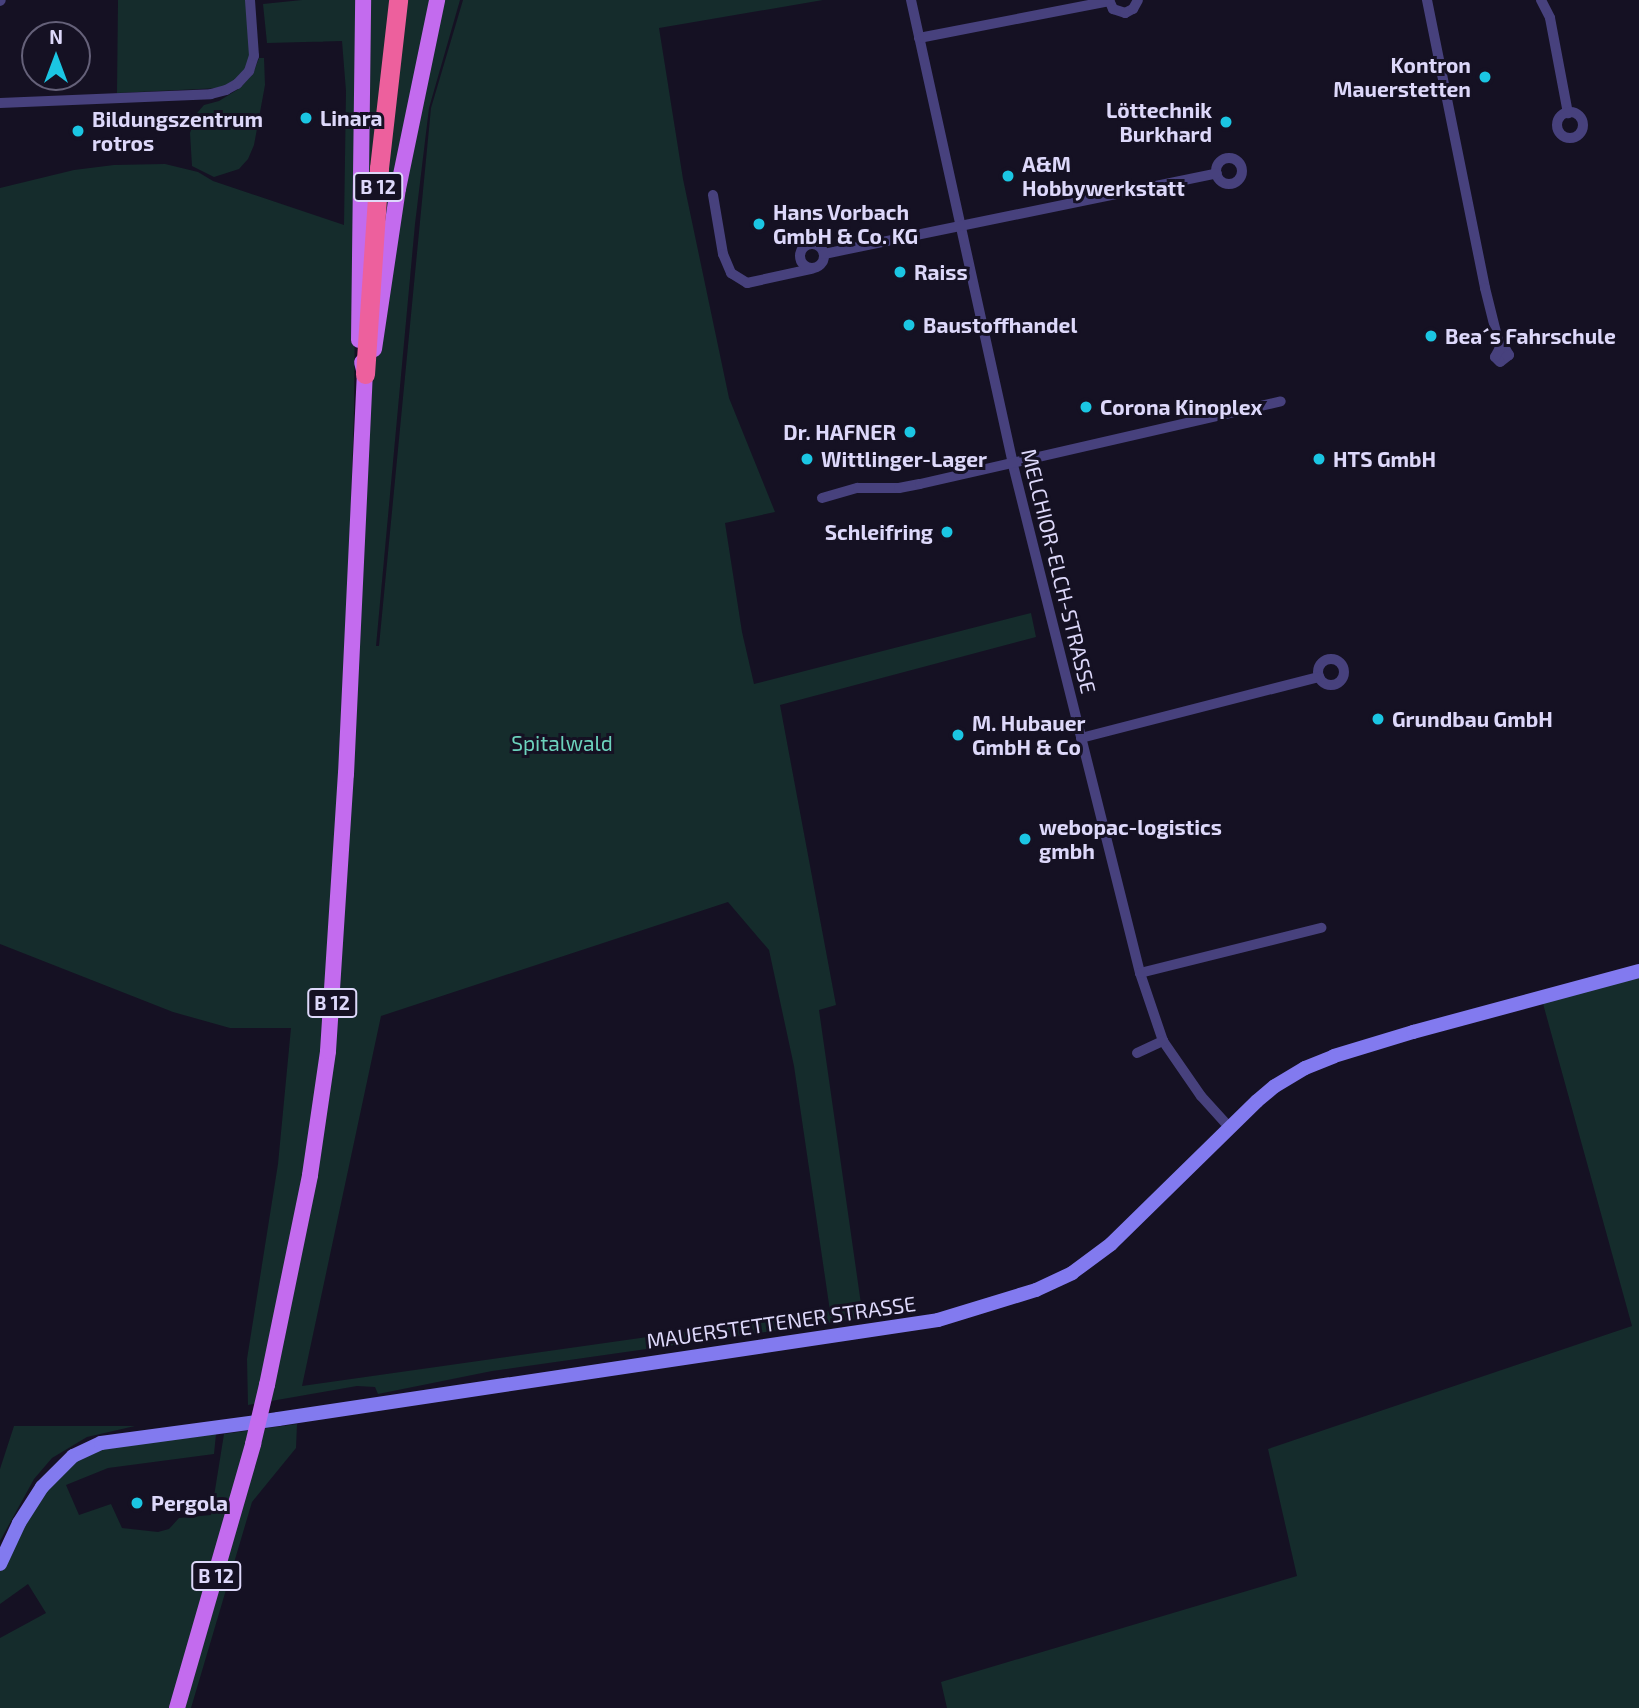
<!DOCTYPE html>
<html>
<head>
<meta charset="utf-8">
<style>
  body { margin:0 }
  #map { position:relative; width:1639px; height:1708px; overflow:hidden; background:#151123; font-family:"Exo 2",sans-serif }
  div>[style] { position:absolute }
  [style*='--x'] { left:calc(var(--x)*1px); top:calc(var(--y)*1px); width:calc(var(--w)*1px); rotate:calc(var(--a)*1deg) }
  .green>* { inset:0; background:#152c2c }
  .street>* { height:10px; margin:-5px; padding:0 5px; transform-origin:5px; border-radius:5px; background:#47417d }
  .street>.ring { margin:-5px; padding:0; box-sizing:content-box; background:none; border:10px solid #47417d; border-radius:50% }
  .secondary>* { height:14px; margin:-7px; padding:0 7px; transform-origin:7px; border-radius:7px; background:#827aef }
  .primary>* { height:16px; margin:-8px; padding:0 8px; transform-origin:8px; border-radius:8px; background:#c36bee }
  .highway>* { height:19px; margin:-9.5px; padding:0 9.5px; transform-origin:9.5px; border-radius:9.5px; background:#ed609d }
  .primary-bridge>* { height:16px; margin:-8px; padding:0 8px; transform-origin:8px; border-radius:8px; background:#c36bee }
  .dots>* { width:19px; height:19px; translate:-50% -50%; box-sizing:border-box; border:4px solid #151123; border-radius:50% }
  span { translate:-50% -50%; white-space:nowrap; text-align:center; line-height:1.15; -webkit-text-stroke:6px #151123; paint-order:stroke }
  .shield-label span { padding:2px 5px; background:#151123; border:2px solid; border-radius:5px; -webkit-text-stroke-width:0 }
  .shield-label { font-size:19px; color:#ddd8fa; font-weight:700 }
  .poi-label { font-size:21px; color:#ddd8fa; font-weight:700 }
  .right { translate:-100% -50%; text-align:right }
  .left { translate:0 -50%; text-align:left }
  .street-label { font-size:21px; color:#ddd8fa }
  .park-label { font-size:21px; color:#6cd2bd }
  .north { position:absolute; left:21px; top:21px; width:70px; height:70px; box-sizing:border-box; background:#151123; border:2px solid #656179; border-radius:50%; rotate:0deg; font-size:19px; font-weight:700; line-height:28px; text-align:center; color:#ddd8fa }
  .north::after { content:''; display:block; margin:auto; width:24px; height:32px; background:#1bc6e3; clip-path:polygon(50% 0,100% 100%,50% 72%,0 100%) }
</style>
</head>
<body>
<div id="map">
  <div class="green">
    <div style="clip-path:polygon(118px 0,246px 0,250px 56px,245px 69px,235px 80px,220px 88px,117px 93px)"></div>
    <div style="clip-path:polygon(evenodd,302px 0,358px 0,354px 410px,347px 636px,316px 1175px,373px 374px,440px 0,460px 0,429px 108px,415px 224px,376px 646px,379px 646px,431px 108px,463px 0,823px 0,659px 28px,683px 179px,729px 398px,775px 512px,725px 523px,742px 632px,754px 684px,1031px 613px,1036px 637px,780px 705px,836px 1005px,819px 1010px,863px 1318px,492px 1371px,378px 1394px,375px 1387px,357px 1386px,248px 1405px,247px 1359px,278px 1164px,291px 1028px,230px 1028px,173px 1012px,0 944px,0 188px,74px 170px,114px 165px,165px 164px,198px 172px,213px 181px,344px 225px,346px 91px,342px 41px,267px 43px,263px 4px,302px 0,728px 902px,769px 950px,794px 1066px,830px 1311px,302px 1386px,381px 1016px,728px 902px)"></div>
    <div style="clip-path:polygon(367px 0,392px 0,367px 262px)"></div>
    <div style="clip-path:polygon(403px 0,434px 0,376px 272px)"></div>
    <div style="clip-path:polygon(259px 58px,264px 58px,265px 85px,254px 145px,248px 159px,239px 169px,214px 177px,192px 166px,190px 133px,197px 113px,204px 105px,219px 101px,240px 88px,253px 74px)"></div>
    <div style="clip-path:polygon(1639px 975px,1639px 1708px,947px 1708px,941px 1682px,1297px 1576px,1268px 1449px,1632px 1326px,1542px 1000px)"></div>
    <div style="clip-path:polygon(297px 1424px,296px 1448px,252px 1502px,191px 1708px,181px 1708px,246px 1444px,170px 1708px,0 1708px,0 1638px,46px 1613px,28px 1584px,0 1604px,0 1571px,43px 1490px,88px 1451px,216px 1434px,214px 1454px,108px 1468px,66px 1485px,79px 1515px,111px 1504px,122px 1528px,158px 1532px,169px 1529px,179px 1518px,211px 1515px,224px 1434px)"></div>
    <div style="clip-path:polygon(14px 1426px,135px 1426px,87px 1437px,52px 1458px,34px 1479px,0 1541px,0 1469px)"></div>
  </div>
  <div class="street">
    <div style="--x:911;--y:0;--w:472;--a:77.6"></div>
    <div style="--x:1012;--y:461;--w:528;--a:75.96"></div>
    <div style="--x:1140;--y:973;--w:72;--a:71.3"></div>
    <div style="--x:1163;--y:1041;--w:67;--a:55.4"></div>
    <div style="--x:1201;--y:1096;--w:42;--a:47.9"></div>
    <div style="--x:1109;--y:0;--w:10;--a:66"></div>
    <div style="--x:1113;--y:9;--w:13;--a:18"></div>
    <div style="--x:1125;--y:13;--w:9;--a:-27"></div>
    <div style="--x:1133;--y:9;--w:10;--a:-61"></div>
    <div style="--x:1427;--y:0;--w:294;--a:78.6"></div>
    <div style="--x:1485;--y:288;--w:62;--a:76"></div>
    <div style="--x:1500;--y:348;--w:6;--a:18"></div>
    <div style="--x:1506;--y:350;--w:6;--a:59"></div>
    <div style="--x:1509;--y:355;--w:11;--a:142"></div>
    <div style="--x:1500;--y:362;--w:7;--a:-135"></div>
    <div style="--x:1495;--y:357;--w:10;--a:-61"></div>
    <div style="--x:1541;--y:0;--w:20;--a:63"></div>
    <div style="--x:1550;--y:18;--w:97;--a:79.3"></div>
    <div style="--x:0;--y:1;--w:1;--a:-45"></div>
    <div style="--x:919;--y:38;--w:194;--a:-11"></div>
    <div style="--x:0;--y:103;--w:211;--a:-2.4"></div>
    <div style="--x:211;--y:94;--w:16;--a:-15"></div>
    <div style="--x:226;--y:90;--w:13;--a:-29"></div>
    <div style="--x:237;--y:84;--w:18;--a:-47"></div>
    <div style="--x:249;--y:71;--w:16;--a:-72"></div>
    <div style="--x:254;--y:56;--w:56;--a:-94.1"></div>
    <div class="ring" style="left:1557px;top:112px;width:16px;height:16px"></div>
    <div class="ring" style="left:1216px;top:158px;width:16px;height:16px"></div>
    <div style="--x:713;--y:195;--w:60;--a:80.4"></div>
    <div style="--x:723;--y:254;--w:21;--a:67"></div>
    <div style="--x:731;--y:273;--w:19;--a:32"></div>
    <div style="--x:747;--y:283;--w:66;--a:-12.3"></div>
    <div class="ring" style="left:800px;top:244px;width:14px;height:14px"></div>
    <div style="--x:824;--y:254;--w:401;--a:-11.6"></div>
    <div style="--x:822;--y:498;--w:37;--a:-16"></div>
    <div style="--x:858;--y:488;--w:41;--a:0"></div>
    <div style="--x:899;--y:488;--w:21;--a:-11"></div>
    <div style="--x:920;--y:484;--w:370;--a:-12.9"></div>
    <div class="ring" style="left:1318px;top:659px;width:16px;height:16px"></div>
    <div style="--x:1081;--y:738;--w:246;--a:-14.4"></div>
    <div style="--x:1140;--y:973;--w:187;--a:-14"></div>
    <div style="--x:1137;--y:1053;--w:29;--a:-25"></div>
  </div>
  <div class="secondary">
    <div style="--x:0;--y:1564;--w:45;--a:-65.1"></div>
    <div style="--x:19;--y:1523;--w:43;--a:-57.4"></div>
    <div style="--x:42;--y:1487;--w:44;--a:-45"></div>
    <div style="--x:73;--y:1456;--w:31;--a:-25"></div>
    <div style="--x:101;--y:1443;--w:179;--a:-7.7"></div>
    <div style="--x:278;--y:1419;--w:667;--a:-8.53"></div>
    <div style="--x:938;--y:1320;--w:102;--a:-17"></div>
    <div style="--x:1036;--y:1290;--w:40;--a:-25"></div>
    <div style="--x:1072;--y:1273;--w:49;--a:-36.6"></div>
    <div style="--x:1111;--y:1244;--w:204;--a:-44.4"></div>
    <div style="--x:1257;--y:1101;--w:23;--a:-40"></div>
    <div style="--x:1275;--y:1086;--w:35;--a:-31"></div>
    <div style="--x:1305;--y:1068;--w:31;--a:-22"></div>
    <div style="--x:1334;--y:1056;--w:83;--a:-16.9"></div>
    <div style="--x:1413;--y:1032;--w:234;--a:-15.1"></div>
  </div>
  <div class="primary">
    <div style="--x:359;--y:340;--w:340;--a:-89.3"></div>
    <div style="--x:374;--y:349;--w:162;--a:-81.5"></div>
    <div style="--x:398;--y:189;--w:193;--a:-78.3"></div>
    <div style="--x:267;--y:1385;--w:214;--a:-78.4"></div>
    <div style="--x:310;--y:1175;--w:125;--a:-81.7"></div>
    <div style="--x:328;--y:1051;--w:278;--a:-86.3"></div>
    <div style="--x:346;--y:774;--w:400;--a:-87.3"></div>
    <div style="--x:365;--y:374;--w:12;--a:-104"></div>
    <div style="--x:177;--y:1708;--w:275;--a:-73.9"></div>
  </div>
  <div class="highway">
    <div style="--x:365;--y:374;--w:206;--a:-86.1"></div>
    <div style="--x:379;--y:168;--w:169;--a:-83.5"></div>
  </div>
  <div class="primary-bridge">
    <div style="--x:253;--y:1444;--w:61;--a:-76.7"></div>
  </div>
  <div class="dots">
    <div style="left:1485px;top:77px;background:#1bc6e3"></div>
    <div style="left:306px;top:118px;background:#1bc6e3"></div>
    <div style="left:1226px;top:122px;background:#1bc6e3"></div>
    <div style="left:78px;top:131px;background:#1bc6e3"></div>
    <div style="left:1008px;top:176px;background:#1bc6e3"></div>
    <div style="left:759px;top:224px;background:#1bc6e3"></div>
    <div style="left:900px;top:272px;background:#1bc6e3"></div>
    <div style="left:909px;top:325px;background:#1bc6e3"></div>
    <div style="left:1431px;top:336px;background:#1bc6e3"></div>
    <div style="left:1086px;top:407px;background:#1bc6e3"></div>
    <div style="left:910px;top:432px;background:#1bc6e3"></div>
    <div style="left:807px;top:459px;background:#1bc6e3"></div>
    <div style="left:1319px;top:459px;background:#1bc6e3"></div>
    <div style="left:947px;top:532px;background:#1bc6e3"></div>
    <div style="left:1378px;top:719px;background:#1bc6e3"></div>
    <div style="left:958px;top:735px;background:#1bc6e3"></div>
    <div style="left:1025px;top:839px;background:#1bc6e3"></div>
    <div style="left:137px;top:1503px;background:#1bc6e3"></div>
  </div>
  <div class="shield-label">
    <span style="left:378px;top:187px">B 12</span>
    <span style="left:332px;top:1003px">B 12</span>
    <span style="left:216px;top:1576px">B 12</span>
  </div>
  <div class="poi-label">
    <span class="right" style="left:1471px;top:77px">Kontron<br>Mauerstetten</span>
    <span class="right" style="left:1212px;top:122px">Löttechnik<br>Burkhard</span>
    <span class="left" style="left:320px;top:118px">Linara</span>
    <span class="left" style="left:92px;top:131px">Bildungszentrum<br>rotros</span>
    <span class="left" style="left:1022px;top:176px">A&amp;M<br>Hobbywerkstatt</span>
    <span class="left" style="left:773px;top:224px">Hans Vorbach<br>GmbH &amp; Co. KG</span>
    <span class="left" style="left:914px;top:272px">Raiss</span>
    <span class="left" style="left:923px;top:325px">Baustoffhandel</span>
    <span class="left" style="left:1445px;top:336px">Bea´s Fahrschule</span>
    <span class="left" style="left:1100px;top:407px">Corona Kinoplex</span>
    <span class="right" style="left:896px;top:432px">Dr. HAFNER</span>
    <span class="left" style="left:821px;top:459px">Wittlinger-Lager</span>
    <span class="left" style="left:1333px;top:459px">HTS GmbH</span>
    <span class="right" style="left:933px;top:532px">Schleifring</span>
    <span class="left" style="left:1392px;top:719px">Grundbau GmbH</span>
    <span class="left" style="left:972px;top:735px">M. Hubauer<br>GmbH &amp; Co</span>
    <span class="left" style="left:1039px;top:839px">webopac-logistics<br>gmbh</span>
    <span class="left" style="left:151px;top:1503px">Pergola</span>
  </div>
  <div class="street-label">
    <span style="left:1059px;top:571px;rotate:76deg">MELCHIOR-ELCH-STRASSE</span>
    <span style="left:781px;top:1322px;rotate:-8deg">MAUERSTETTENER STRASSE</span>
  </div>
  <div class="park-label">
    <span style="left:562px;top:743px">Spitalwald</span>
  </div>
  <div class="north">N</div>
</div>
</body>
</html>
